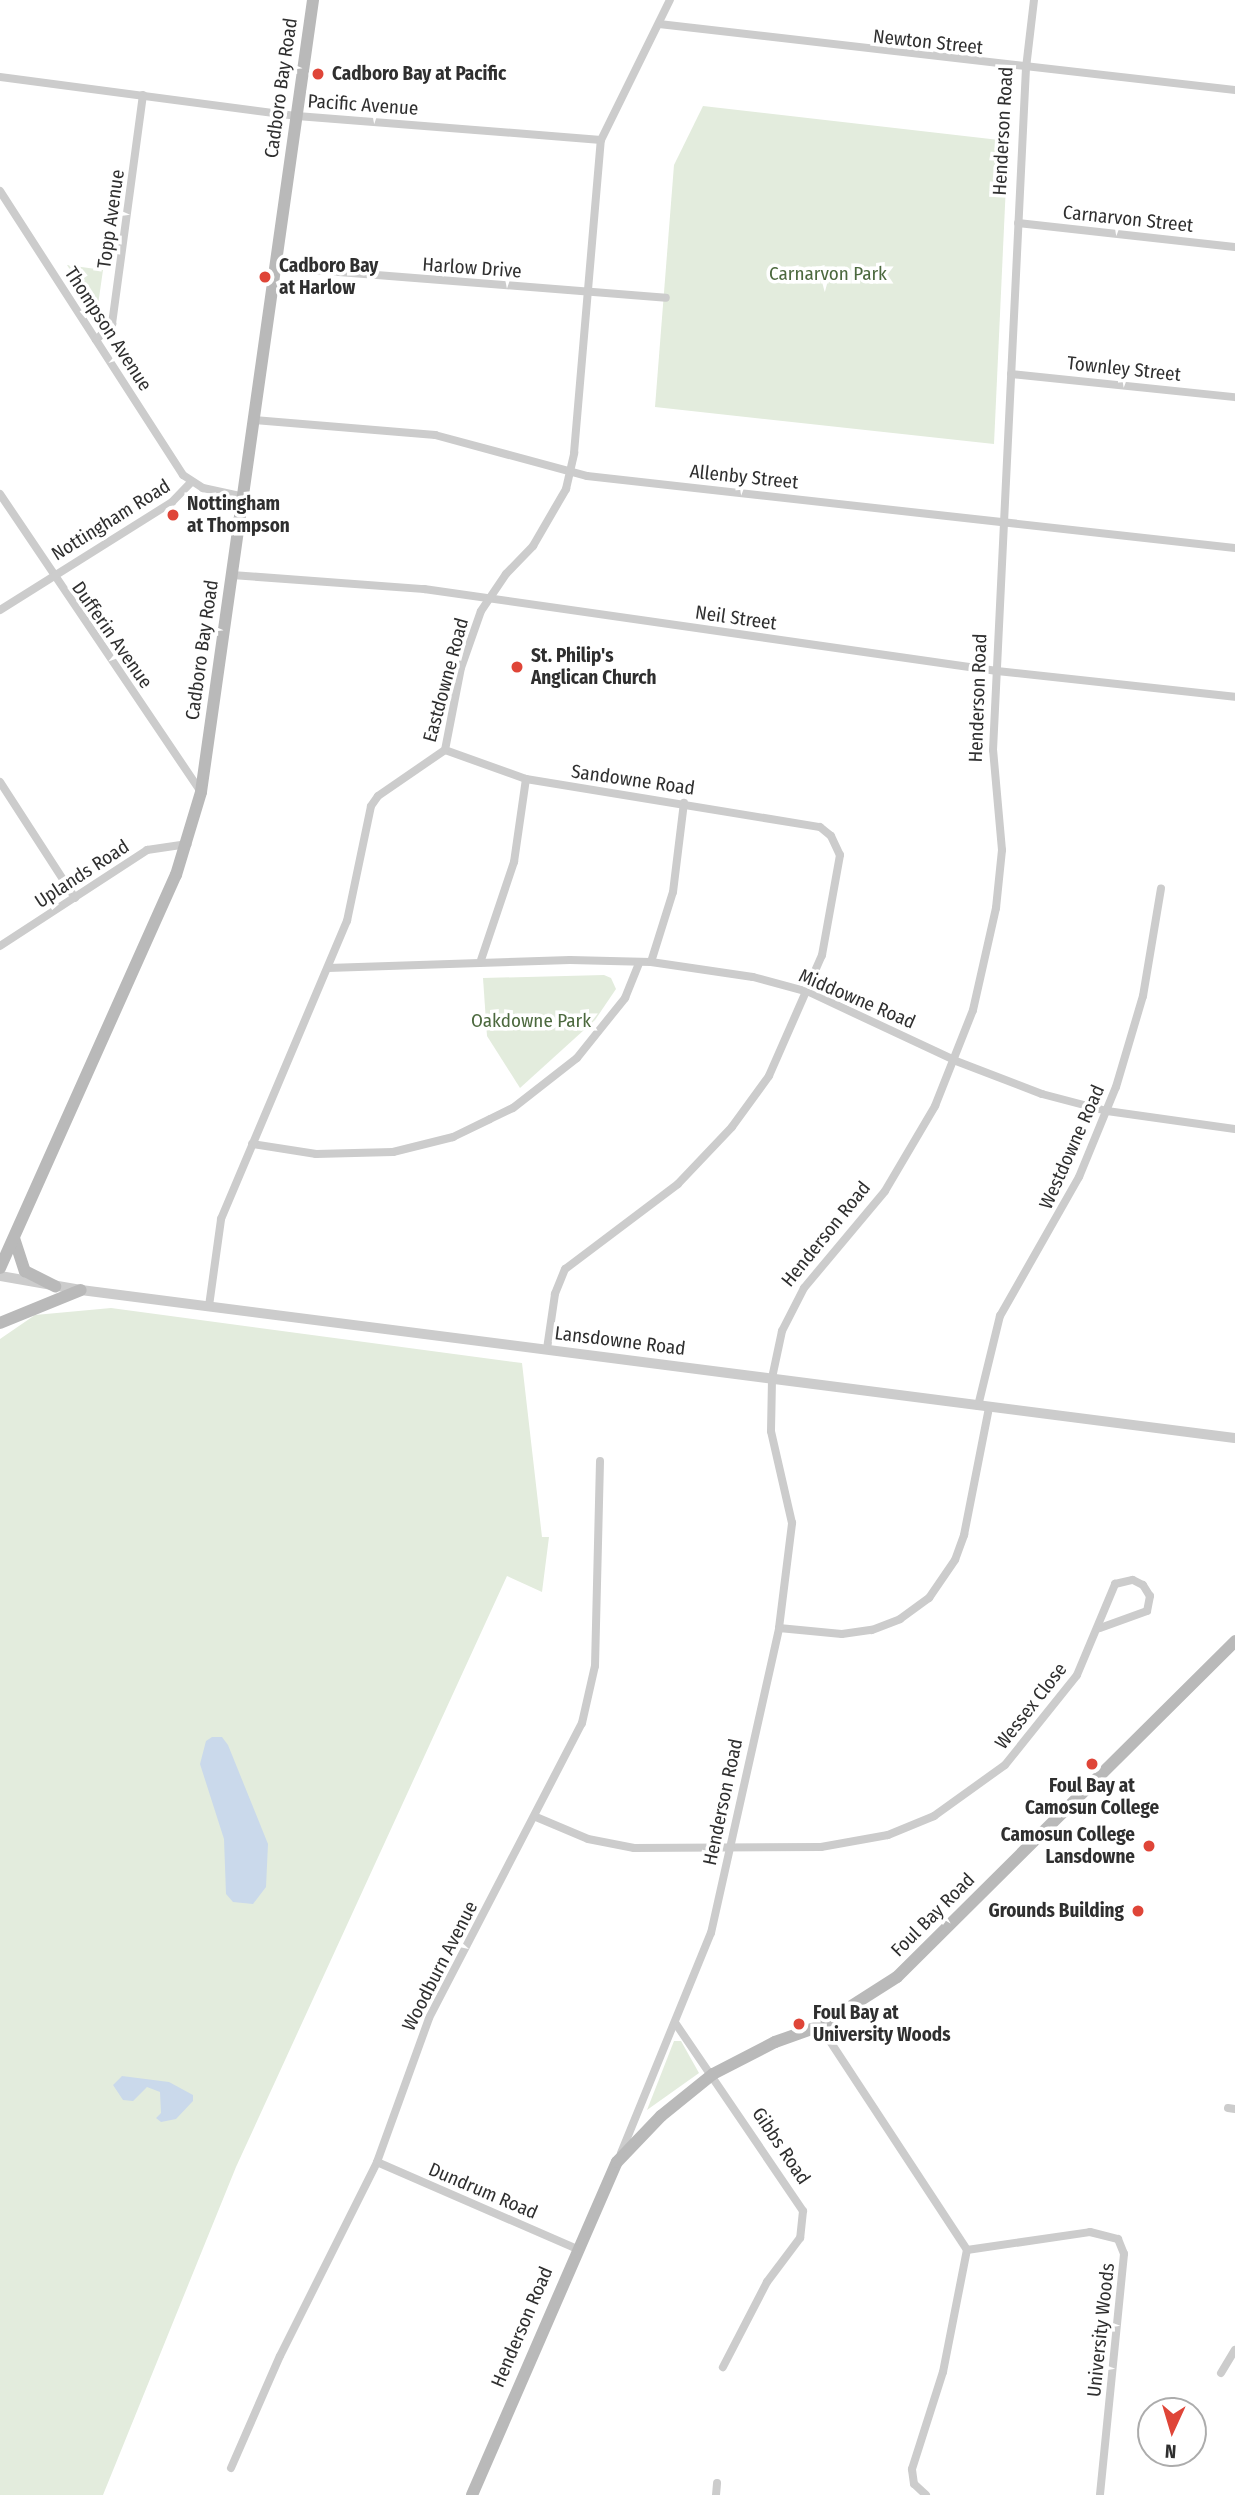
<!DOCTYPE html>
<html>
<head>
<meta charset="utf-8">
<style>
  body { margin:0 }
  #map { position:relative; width:1235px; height:2495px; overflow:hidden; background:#fff; font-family:"Fira Sans Condensed",sans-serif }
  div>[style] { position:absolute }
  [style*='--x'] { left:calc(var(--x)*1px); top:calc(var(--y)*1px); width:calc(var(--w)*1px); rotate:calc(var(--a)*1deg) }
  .green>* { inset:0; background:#e3ecdd }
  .water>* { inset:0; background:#cad9eb }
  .minor>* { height:8px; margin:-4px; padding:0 4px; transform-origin:4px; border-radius:4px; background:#ccc }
  .tertiary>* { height:10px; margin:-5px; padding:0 5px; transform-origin:5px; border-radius:5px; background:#ccc }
  .secondary>* { height:12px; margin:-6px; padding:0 6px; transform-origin:6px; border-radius:6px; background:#b9b9b9 }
  .dots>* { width:19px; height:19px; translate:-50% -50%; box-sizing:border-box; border:4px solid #fff; border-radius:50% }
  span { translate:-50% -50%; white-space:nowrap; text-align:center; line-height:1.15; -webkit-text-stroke:7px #fff; paint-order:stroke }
  .street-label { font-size:19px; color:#2f2f2f }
  .poi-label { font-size:19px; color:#2f2f2f; font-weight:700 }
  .left { translate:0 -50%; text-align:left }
  .right { translate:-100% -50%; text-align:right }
  .park-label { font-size:19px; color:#4c693e }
  .north { position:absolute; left:1137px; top:2397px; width:70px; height:70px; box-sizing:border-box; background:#fff; border:2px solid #acacac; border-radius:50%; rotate:184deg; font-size:19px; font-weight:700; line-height:28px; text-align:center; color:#2f2f2f }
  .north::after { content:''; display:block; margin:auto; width:24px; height:32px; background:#df4538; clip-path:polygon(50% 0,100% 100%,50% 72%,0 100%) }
</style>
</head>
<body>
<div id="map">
  <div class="green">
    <div style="clip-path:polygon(703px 106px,1008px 141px,994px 444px,655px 407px,674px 165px)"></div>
    <div style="clip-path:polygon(67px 265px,103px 270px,97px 312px)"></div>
    <div style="clip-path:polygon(604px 975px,611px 978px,616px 989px,595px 1020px,520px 1088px,487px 1036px,483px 978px)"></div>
    <div style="clip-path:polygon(111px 1308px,522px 1363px,542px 1537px,549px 1537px,542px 1592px,507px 1576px,236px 2167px,103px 2495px,0 2495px,0 1339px,35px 1315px)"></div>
    <div style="clip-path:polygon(674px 2041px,681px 2041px,699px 2073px,647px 2110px)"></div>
  </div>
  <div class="water">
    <div style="clip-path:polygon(212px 1737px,222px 1737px,228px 1745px,268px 1844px,266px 1887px,253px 1904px,233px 1902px,226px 1894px,224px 1839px,200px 1764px,206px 1741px)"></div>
    <div style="clip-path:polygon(122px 2076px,169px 2082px,193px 2095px,193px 2101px,176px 2119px,161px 2122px,156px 2118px,161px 2113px,160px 2092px,147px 2087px,133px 2101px,123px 2100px,113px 2085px)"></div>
  </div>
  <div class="minor">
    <div style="--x:659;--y:24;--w:580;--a:6.54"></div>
    <div style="--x:0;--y:77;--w:300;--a:7.5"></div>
    <div style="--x:297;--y:116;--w:305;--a:4.5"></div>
    <div style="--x:0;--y:191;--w:338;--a:57.2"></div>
    <div style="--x:183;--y:475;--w:24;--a:33"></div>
    <div style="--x:203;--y:488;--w:40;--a:12"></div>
    <div style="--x:1018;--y:223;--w:218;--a:6.3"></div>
    <div style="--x:275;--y:267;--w:392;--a:4.5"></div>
    <div style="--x:96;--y:340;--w:23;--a:-45"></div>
    <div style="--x:112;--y:324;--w:231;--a:-82.3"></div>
    <div style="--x:1011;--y:374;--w:225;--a:5.9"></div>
    <div style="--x:254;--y:420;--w:182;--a:4.7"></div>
    <div style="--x:435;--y:435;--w:157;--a:15.1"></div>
    <div style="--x:587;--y:476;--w:652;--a:6.34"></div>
    <div style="--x:0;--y:494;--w:359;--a:56"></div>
    <div style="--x:232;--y:575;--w:193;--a:4.2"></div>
    <div style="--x:424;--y:589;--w:579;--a:8.14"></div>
    <div style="--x:997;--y:671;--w:239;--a:6.2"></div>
    <div style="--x:0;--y:610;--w:203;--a:-32.1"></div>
    <div style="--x:172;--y:502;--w:28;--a:-46"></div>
    <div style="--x:445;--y:750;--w:86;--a:19.7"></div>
    <div style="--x:526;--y:779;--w:298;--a:9.3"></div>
    <div style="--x:820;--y:827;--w:14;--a:39"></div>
    <div style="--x:831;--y:836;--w:21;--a:65"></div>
    <div style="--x:840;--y:855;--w:102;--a:100.2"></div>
    <div style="--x:822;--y:955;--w:132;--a:113.7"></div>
    <div style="--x:769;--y:1076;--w:63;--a:126"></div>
    <div style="--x:732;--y:1127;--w:79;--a:133.5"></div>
    <div style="--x:678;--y:1184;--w:141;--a:143"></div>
    <div style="--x:565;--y:1269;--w:27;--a:112"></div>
    <div style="--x:555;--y:1294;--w:56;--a:98.3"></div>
    <div style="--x:0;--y:782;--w:138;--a:57.1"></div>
    <div style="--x:0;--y:946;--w:176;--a:-33.1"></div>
    <div style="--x:147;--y:850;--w:41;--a:-8.3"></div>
    <div style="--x:651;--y:962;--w:73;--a:-72.6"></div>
    <div style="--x:673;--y:892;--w:90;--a:-83"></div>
    <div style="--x:480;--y:963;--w:107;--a:-71.4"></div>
    <div style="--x:514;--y:862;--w:84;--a:-81.8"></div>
    <div style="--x:328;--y:968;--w:242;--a:-1.9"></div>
    <div style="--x:570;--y:960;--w:81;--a:1.4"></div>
    <div style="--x:651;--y:962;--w:103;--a:8.4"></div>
    <div style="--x:753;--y:977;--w:58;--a:15"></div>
    <div style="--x:809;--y:992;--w:162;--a:25.1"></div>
    <div style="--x:956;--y:1061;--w:92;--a:21"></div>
    <div style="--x:1042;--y:1094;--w:67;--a:14.7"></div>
    <div style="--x:1107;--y:1111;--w:129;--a:8"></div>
    <div style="--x:252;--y:1144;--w:65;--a:8.9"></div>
    <div style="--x:316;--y:1154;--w:77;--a:-1.5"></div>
    <div style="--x:393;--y:1152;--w:62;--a:-14"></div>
    <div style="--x:453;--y:1137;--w:41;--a:-25.9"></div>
    <div style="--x:490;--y:1119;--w:25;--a:-26"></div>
    <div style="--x:513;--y:1108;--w:81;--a:-38"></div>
    <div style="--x:577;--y:1058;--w:77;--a:-51.3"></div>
    <div style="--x:625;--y:998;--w:38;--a:-68"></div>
    <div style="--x:209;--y:1306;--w:88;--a:-82.1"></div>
    <div style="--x:221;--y:1219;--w:324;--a:-67.1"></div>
    <div style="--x:347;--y:921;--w:117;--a:-78.2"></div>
    <div style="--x:371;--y:806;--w:12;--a:-55"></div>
    <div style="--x:378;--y:796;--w:81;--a:-34.5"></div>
    <div style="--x:445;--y:750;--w:84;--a:-79"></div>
    <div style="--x:461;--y:668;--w:60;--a:-70.7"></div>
    <div style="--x:481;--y:611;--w:45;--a:-56"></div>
    <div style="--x:506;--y:574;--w:39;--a:-46"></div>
    <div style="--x:533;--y:546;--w:66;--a:-59.9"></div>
    <div style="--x:566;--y:489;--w:37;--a:-77"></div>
    <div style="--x:574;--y:453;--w:314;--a:-85.1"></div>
    <div style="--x:601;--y:140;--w:156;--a:-63.8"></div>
    <div style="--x:978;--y:1406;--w:93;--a:-76.3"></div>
    <div style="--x:1000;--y:1316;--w:160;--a:-60.4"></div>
    <div style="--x:1079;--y:1177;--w:97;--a:-67.7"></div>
    <div style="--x:1116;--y:1087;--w:95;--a:-73.5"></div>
    <div style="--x:1143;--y:996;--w:109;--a:-80.5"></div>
    <div style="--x:779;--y:1628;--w:63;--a:5.4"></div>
    <div style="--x:842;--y:1634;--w:30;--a:-8"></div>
    <div style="--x:872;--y:1630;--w:30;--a:-21"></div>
    <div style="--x:900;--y:1619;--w:36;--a:-36"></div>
    <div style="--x:929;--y:1598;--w:46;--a:-55.6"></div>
    <div style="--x:955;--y:1560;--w:27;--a:-70"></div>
    <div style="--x:964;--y:1535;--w:130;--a:-78.9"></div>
    <div style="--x:536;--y:1817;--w:56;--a:22.9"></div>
    <div style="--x:588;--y:1839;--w:47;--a:11.1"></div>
    <div style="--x:634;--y:1848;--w:187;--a:-0.3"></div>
    <div style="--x:821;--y:1847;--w:68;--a:-10.2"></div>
    <div style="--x:888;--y:1835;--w:50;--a:-22.4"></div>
    <div style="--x:934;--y:1816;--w:87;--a:-35.7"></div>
    <div style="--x:1005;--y:1765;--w:115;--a:-51.3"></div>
    <div style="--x:1077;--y:1675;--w:99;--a:-67.3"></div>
    <div style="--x:1115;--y:1584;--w:18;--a:-13"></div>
    <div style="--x:1133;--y:1580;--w:11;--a:27"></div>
    <div style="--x:1143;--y:1585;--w:13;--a:58"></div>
    <div style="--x:1150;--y:1596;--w:15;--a:101"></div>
    <div style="--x:1147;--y:1611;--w:50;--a:160.1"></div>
    <div style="--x:676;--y:2024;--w:226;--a:55.8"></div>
    <div style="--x:803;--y:2211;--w:27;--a:96"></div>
    <div style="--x:800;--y:2238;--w:55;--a:126.9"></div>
    <div style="--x:767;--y:2282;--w:96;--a:117.4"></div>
    <div style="--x:820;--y:2026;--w:268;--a:56.7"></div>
    <div style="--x:1228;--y:2108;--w:7;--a:8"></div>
    <div style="--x:621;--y:2153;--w:238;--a:-67.8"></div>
    <div style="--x:711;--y:1933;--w:312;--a:-77.4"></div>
    <div style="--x:779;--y:1628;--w:106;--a:-82.9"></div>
    <div style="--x:792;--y:1523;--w:94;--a:-102.9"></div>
    <div style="--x:771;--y:1431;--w:53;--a:-88.9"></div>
    <div style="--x:772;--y:1378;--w:48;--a:-78"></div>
    <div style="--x:782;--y:1331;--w:48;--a:-62.9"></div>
    <div style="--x:804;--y:1288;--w:126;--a:-50.1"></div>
    <div style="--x:885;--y:1191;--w:99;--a:-59.5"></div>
    <div style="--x:935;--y:1106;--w:103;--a:-68.4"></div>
    <div style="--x:973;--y:1010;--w:105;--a:-77.3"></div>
    <div style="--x:996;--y:908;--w:58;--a:-84.1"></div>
    <div style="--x:1002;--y:850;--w:100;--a:-95.1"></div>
    <div style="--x:993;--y:750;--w:683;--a:-87.23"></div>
    <div style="--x:1026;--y:68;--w:68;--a:-83.3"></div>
    <div style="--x:377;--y:2162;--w:218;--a:23.5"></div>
    <div style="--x:1221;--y:2373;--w:27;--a:-59"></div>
    <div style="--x:231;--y:2468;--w:122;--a:-66.4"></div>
    <div style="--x:280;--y:2356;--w:217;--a:-63.4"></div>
    <div style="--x:377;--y:2162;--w:153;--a:-70.1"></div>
    <div style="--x:429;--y:2018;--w:332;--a:-62.6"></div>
    <div style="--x:582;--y:1723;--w:58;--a:-77.2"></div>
    <div style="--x:595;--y:1666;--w:205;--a:-88.6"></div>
    <div style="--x:716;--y:2495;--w:12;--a:-85"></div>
    <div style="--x:926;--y:2495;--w:16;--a:-137"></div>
    <div style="--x:914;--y:2484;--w:15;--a:-98"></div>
    <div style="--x:912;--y:2469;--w:102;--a:-72.3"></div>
    <div style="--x:943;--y:2372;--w:124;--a:-78.9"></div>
    <div style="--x:967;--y:2250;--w:124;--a:-8.3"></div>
    <div style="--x:1090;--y:2232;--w:29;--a:14"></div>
    <div style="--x:1118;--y:2239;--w:16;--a:68"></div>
    <div style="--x:1124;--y:2254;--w:242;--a:95.7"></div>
  </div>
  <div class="tertiary">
    <div style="--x:0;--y:1276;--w:82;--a:9.8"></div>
    <div style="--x:81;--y:1290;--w:1163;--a:7.31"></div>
  </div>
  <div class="secondary">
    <div style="--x:14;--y:1238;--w:35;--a:72"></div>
    <div style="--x:25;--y:1271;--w:34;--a:27"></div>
    <div style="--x:0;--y:1268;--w:431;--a:-65.9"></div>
    <div style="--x:176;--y:875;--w:87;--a:-73.2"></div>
    <div style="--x:201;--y:792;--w:800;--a:-81.95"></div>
    <div style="--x:0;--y:1323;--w:87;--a:-22.2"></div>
    <div style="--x:472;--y:2495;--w:363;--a:-66.5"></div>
    <div style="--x:617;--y:2162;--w:64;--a:-46.3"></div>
    <div style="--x:661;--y:2116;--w:67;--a:-38.9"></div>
    <div style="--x:713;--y:2074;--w:70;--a:-27.3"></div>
    <div style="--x:775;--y:2042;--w:48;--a:-19.6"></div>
    <div style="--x:820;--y:2026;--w:91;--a:-32.5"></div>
    <div style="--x:897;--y:1977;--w:477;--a:-44.8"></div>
  </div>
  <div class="dots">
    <div style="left:318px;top:74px;background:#df4538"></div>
    <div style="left:265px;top:277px;background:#df4538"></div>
    <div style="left:173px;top:515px;background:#df4538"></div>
    <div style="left:517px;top:667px;background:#df4538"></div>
    <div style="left:1092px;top:1764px;background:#df4538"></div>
    <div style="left:1149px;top:1846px;background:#df4538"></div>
    <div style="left:1138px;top:1911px;background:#df4538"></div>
    <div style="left:799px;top:2024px;background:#df4538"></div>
  </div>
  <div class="street-label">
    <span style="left:928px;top:42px;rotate:6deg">Newton Street</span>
    <span style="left:281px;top:88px;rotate:-82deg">Cadboro Bay Road</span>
    <span style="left:363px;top:105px;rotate:4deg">Pacific Avenue</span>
    <span style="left:1003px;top:131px;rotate:-87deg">Henderson Road</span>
    <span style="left:111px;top:219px;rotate:-82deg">Topp Avenue</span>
    <span style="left:1128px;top:219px;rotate:6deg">Carnarvon Street</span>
    <span style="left:472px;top:268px;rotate:4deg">Harlow Drive</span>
    <span style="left:108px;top:329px;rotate:57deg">Thompson Avenue</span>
    <span style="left:1124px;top:369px;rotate:6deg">Townley Street</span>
    <span style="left:744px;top:477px;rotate:6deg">Allenby Street</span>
    <span style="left:111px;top:520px;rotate:-32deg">Nottingham Road</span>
    <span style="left:736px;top:618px;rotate:8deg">Neil Street</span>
    <span style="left:112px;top:635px;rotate:55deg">Dufferin Avenue</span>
    <span style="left:202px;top:650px;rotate:-82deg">Cadboro Bay Road</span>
    <span style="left:446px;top:680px;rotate:-75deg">Eastdowne Road</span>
    <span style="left:978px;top:698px;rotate:-88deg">Henderson Road</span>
    <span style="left:633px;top:780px;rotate:8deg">Sandowne Road</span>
    <span style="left:82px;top:874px;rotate:-33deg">Uplands Road</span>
    <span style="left:857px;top:999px;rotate:23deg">Middowne Road</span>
    <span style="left:1072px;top:1147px;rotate:-66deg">Westdowne Road</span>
    <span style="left:826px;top:1234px;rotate:-51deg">Henderson Road</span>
    <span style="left:620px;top:1341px;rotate:7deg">Lansdowne Road</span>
    <span style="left:1031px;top:1706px;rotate:-52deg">Wessex Close</span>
    <span style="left:723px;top:1802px;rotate:-78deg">Henderson Road</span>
    <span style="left:933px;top:1915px;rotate:-45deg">Foul Bay Road</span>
    <span style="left:440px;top:1966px;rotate:-63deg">Woodburn Avenue</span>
    <span style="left:781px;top:2146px;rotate:56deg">Gibbs Road</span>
    <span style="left:483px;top:2191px;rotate:23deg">Dundrum Road</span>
    <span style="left:522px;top:2327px;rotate:-67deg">Henderson Road</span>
    <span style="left:1101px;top:2330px;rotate:-84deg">University Woods</span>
  </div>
  <div class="poi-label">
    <span class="left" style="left:332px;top:74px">Cadboro Bay at Pacific</span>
    <span class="left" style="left:279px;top:277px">Cadboro Bay<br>at Harlow</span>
    <span class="left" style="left:187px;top:515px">Nottingham<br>at Thompson</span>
    <span class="left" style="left:531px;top:667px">St. Philip's<br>Anglican Church</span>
    <span style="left:1092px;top:1797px">Foul Bay at<br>Camosun College</span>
    <span class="right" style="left:1135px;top:1846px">Camosun College<br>Lansdowne</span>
    <span class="right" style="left:1124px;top:1911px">Grounds Building</span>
    <span class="left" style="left:813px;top:2024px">Foul Bay at<br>University Woods</span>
  </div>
  <div class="park-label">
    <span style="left:828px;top:274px">Carnarvon Park</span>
    <span style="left:531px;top:1021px">Oakdowne Park</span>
  </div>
  <div class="north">N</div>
</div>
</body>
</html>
